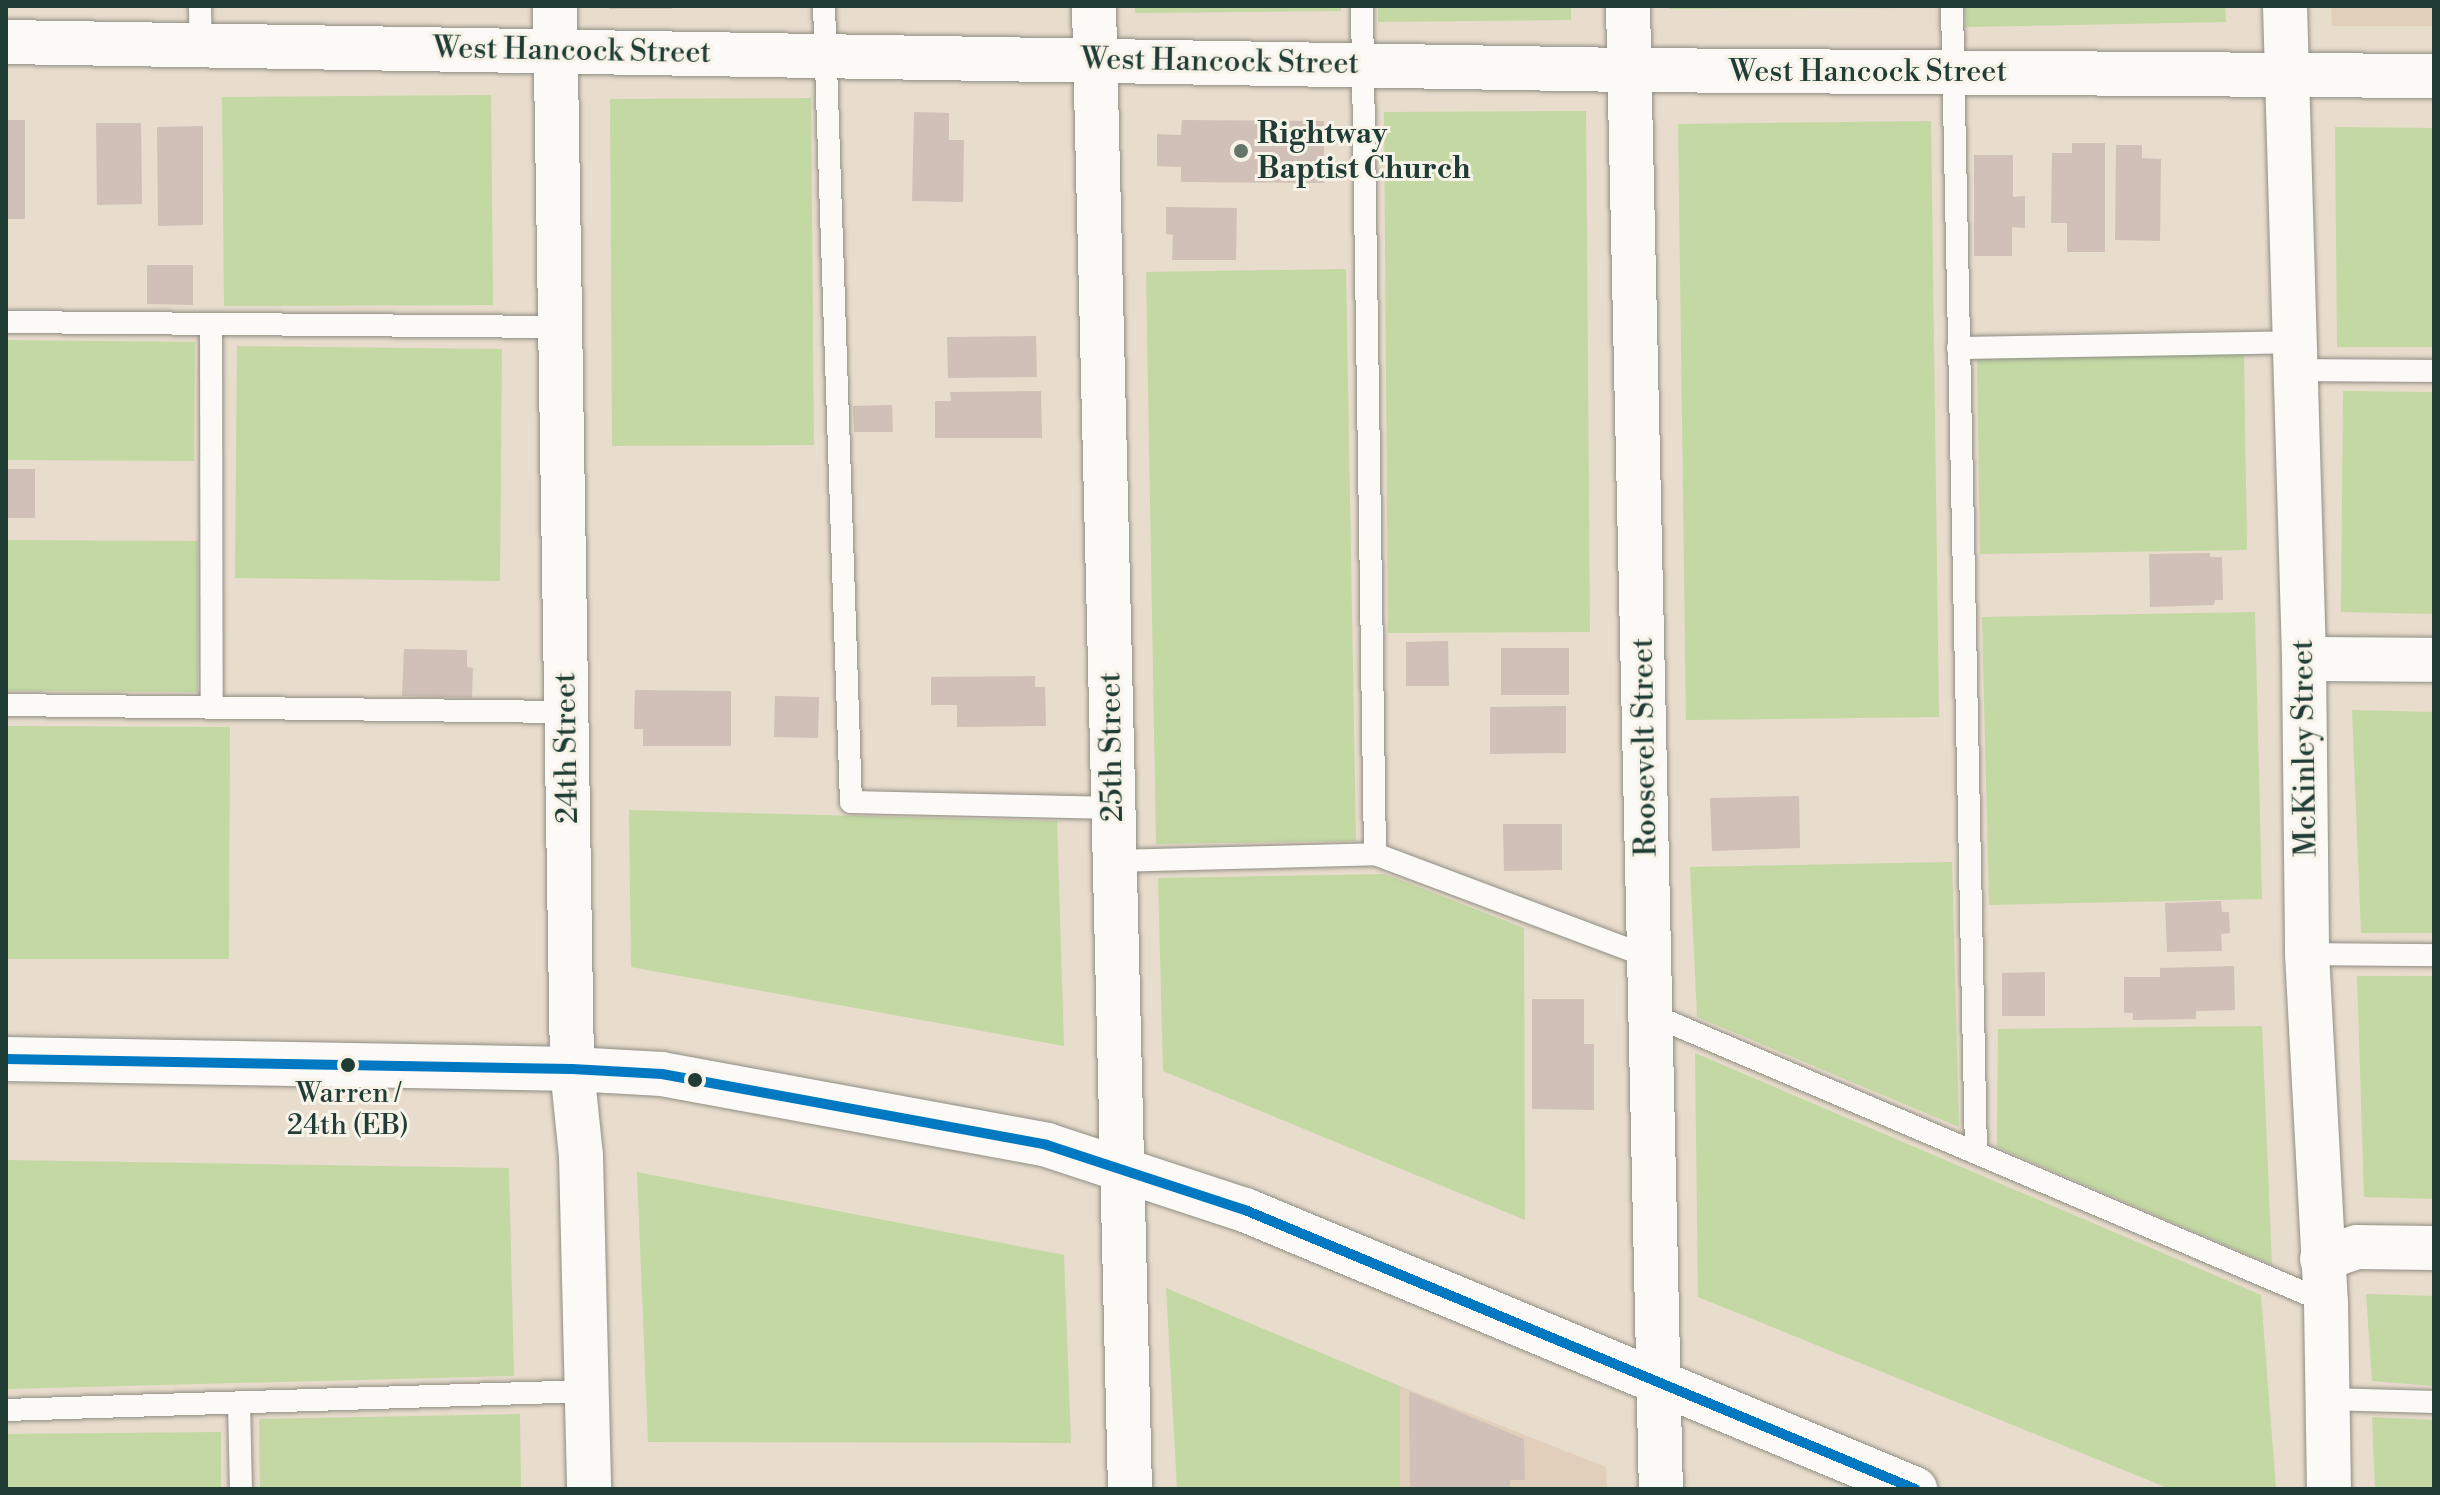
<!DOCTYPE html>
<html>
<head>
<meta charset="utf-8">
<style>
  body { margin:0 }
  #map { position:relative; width:2440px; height:1495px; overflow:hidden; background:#e8dccc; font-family:"Libre Bodoni",serif }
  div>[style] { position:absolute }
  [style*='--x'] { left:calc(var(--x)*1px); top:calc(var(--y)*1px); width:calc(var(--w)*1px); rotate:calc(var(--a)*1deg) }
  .built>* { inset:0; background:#e2cfbb }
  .green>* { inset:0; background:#c3d8a3 }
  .building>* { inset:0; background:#d0c0b7 }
  .roads { filter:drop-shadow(0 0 2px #8f8e84) drop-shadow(0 0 2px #8f8e84) }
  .lane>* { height:22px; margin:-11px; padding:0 11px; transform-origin:11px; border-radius:11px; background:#fcfaf7 }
  .street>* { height:44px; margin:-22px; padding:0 22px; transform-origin:22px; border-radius:22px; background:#fcfaf7 }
  .primary>* { height:44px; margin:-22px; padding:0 22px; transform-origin:22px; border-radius:22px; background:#fcfaf7 }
  .bus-1>* { height:10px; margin:-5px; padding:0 5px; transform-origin:5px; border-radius:5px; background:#0079c2 }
  .dots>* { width:22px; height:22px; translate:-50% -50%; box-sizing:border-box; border:4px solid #f7f3e8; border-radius:50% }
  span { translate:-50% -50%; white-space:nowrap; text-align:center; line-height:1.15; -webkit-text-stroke:6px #f7f3e8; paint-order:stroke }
  .bus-label { font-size:28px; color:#1f3d34 }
  .street-label { font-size:30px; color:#1f3d34 }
  .poi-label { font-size:30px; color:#1f3d34; font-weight:700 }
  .left { translate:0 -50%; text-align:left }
  .frame { position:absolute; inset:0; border:8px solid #1f3d34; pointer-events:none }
</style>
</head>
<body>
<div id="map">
  <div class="built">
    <div style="clip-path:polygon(2331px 6px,2434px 6px,2434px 26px,2332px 26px)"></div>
    <div style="clip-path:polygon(1400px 1386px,1606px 1467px,1607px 1489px,1400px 1489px)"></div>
  </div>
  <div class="green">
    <div style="clip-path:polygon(1135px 6px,1341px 6px,1341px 11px,1135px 13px)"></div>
    <div style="clip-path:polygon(1378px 6px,1571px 6px,1571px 20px,1378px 22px)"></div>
    <div style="clip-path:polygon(1669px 6px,1923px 6px,1923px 8px,1669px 9px)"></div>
    <div style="clip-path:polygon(1965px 6px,2225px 6px,2226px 22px,1966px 27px)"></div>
    <div style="clip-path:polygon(491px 95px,493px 305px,224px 306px,222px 97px)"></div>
    <div style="clip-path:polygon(811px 98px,814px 445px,612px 446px,610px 99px)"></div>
    <div style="clip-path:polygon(1586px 111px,1590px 632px,1388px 633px,1384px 112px)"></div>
    <div style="clip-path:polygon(1931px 121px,1939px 717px,1686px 720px,1678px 124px)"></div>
    <div style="clip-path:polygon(2335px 127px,2434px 128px,2434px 347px,2337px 347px)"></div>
    <div style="clip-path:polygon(1346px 269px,1356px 841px,1156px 844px,1146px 272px)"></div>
    <div style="clip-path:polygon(6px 340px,195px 342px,194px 461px,6px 460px)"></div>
    <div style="clip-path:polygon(237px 346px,502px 349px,500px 581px,235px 578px)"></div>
    <div style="clip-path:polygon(2244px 354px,2247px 550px,1980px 554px,1977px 358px)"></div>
    <div style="clip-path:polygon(2343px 391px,2434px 392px,2434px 614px,2341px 612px)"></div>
    <div style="clip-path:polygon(6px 540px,198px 541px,198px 692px,6px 691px)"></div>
    <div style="clip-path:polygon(2255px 612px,2262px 899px,1989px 905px,1982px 617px)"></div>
    <div style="clip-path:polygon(2352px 710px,2434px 712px,2434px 933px,2361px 933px)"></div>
    <div style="clip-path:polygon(6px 726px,230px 727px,229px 959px,6px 959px)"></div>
    <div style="clip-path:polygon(629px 810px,1057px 821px,1064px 1046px,631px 967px)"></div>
    <div style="clip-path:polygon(1952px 862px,1959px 1127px,1697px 1017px,1690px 867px)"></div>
    <div style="clip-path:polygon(1385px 874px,1524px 928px,1525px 1220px,1163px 1071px,1158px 878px)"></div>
    <div style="clip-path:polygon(2357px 976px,2434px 976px,2434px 1199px,2364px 1197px)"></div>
    <div style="clip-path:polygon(2262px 1026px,2272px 1265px,1997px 1147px,1998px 1029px)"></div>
    <div style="clip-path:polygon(1695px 1053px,2261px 1295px,2276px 1489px,2170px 1489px,1698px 1297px)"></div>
    <div style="clip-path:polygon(6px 1160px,509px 1168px,514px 1376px,6px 1389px)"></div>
    <div style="clip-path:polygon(637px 1172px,1064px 1255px,1071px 1443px,648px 1442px)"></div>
    <div style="clip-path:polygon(1166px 1288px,1400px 1386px,1400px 1489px,1177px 1489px)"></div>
    <div style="clip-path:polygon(2366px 1294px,2434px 1296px,2434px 1386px,2372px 1381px)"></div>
    <div style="clip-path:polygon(520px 1414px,521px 1489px,260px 1489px,259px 1419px)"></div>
    <div style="clip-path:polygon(2372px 1417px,2434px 1420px,2434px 1489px,2375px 1489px)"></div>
    <div style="clip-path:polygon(221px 1432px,221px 1489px,6px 1489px,6px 1434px)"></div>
  </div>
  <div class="building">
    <div style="clip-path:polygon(609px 6px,672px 6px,672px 9px,609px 9px)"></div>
    <div style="clip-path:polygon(914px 112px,949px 113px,949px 140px,964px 140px,963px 202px,912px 201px)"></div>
    <div style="clip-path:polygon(6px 120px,25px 120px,25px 219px,6px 219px)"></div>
    <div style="clip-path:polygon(1182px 120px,1324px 121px,1324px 183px,1181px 182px,1181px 167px,1157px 166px,1157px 134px,1181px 135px)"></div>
    <div style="clip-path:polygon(96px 123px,141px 123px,142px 204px,97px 205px)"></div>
    <div style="clip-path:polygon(203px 126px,203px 225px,158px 226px,157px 127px)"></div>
    <div style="clip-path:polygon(2072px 143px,2105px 143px,2105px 252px,2067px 252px,2067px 223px,2051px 223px,2052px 153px,2072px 153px)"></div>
    <div style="clip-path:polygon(2116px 145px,2142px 145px,2142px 158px,2161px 159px,2160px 241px,2115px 240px)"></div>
    <div style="clip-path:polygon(1974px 155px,2013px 155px,2013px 197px,2025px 196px,2025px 228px,2012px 227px,2012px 256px,1974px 256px)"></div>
    <div style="clip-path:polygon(1166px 207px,1237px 208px,1236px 260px,1172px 260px,1173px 235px,1166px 234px)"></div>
    <div style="clip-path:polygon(147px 265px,193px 265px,193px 305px,147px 304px)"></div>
    <div style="clip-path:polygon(1036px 336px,1037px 377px,948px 378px,947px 337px)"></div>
    <div style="clip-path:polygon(1041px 391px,1042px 438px,935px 438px,935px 401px,951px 401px,950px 392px)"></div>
    <div style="clip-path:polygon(892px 405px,893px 432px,854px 432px,853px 406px)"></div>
    <div style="clip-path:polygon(6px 469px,35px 469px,35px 518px,6px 518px)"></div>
    <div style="clip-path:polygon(2210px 553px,2210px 557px,2222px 557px,2223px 600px,2215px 600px,2214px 605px,2150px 607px,2149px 554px)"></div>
    <div style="clip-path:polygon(1448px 641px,1449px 686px,1406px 686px,1406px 642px)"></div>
    <div style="clip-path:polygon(1501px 648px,1569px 648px,1569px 695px,1501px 695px)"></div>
    <div style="clip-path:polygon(404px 649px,467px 650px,467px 667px,473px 668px,472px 698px,402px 696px)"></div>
    <div style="clip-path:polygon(1035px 676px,1035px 687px,1045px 687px,1046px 726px,957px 727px,957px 705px,931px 705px,931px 677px)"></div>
    <div style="clip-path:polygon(635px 690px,731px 691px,731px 746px,643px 746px,643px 729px,634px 729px)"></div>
    <div style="clip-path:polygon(775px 696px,819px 697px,818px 738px,774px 737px)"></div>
    <div style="clip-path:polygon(1566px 706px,1566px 753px,1490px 754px,1490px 707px)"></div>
    <div style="clip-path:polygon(1799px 796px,1800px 848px,1712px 851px,1710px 798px)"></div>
    <div style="clip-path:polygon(1503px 824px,1562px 824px,1562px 870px,1504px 871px)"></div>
    <div style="clip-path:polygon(2221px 901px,2222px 912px,2229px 912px,2230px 933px,2221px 934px,2222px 951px,2167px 952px,2165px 903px)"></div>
    <div style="clip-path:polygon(2234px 966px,2235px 1010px,2196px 1011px,2196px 1019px,2133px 1020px,2133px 1013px,2124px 1013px,2124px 977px,2160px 977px,2160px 968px)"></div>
    <div style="clip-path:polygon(2045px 972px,2045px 1016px,2002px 1016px,2002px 973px)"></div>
    <div style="clip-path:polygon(1532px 999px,1584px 999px,1584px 1044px,1594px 1044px,1594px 1110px,1532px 1109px)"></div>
    <div style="clip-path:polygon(1409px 1391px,1524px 1439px,1525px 1480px,1510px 1480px,1510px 1489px,1410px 1489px)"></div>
  </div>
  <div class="roads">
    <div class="lane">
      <div style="--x:200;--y:6;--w:39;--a:89"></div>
      <div style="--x:824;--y:6;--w:796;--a:88.06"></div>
      <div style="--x:851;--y:802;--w:263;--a:1.3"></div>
      <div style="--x:1362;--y:6;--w:848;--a:89.12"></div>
      <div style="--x:1952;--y:6;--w:1147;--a:88.8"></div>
      <div style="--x:6;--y:322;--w:554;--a:0.52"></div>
      <div style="--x:211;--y:324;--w:384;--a:89.9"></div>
      <div style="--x:1958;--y:348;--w:337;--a:-1"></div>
      <div style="--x:2295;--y:370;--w:139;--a:0.4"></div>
      <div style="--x:6;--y:705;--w:560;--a:0.72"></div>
      <div style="--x:1115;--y:861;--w:260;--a:-1.5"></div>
      <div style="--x:1375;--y:854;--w:293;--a:20.6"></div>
      <div style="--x:2307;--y:954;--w:127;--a:0.5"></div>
      <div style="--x:1650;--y:1014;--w:735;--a:23.08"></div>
      <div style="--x:2327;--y:1399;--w:107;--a:1.6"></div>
      <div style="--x:239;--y:1403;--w:86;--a:88.7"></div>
      <div style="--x:6;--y:1410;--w:581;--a:-1.87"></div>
    </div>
    <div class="street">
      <div style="--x:555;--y:6;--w:1063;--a:89.08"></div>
      <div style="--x:572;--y:1069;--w:87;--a:84.1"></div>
      <div style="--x:581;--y:1156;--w:333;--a:88.6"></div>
      <div style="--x:1094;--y:6;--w:1483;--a:88.61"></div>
      <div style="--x:1628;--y:6;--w:1483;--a:88.73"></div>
      <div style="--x:2285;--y:6;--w:653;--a:88.33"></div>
      <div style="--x:2304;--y:659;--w:295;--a:89.4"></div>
      <div style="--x:2307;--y:954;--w:349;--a:86.9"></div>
      <div style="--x:2326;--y:1302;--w:187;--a:89.1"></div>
      <div style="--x:6;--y:42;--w:1623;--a:0.99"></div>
      <div style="--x:1629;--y:70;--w:805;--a:0.43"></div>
      <div style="--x:2304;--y:659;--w:130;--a:0.4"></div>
      <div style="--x:2322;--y:1259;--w:37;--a:-19"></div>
      <div style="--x:2357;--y:1247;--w:77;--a:0.7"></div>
    </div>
    <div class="primary">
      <div style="--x:6;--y:1059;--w:566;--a:1.01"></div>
      <div style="--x:572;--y:1069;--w:90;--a:3.2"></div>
      <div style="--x:662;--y:1074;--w:391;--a:10.4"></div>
      <div style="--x:1047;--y:1145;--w:208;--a:18.2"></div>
      <div style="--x:1245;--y:1210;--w:726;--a:22.61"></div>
    </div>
  </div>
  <div class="bus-1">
    <div style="--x:6;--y:1059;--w:566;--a:1.01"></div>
    <div style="--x:572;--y:1069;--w:90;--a:3.2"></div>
    <div style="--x:662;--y:1074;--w:391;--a:10.4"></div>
    <div style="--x:1047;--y:1145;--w:208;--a:18.2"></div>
    <div style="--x:1245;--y:1210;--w:726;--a:22.61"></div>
  </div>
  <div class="dots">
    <div style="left:1241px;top:151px;background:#657569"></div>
    <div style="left:348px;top:1065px;background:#1f3d34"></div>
    <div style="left:695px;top:1080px;background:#1f3d34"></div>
  </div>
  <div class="bus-label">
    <span style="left:348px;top:1110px">Warren /<br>24th (EB)</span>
  </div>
  <div class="street-label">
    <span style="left:572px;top:51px;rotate:1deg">West Hancock Street</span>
    <span style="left:1220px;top:62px;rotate:1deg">West Hancock Street</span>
    <span style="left:1868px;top:72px">West Hancock Street</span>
    <span style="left:1112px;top:747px;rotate:-91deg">25th Street</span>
    <span style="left:1645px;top:747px;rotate:-91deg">Roosevelt Street</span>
    <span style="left:567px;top:748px;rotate:-91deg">24th Street</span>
    <span style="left:2305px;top:748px;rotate:-91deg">McKinley Street</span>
  </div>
  <div class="poi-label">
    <span class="left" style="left:1257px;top:151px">Rightway<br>Baptist Church</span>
  </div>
  <div class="frame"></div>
</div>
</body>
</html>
